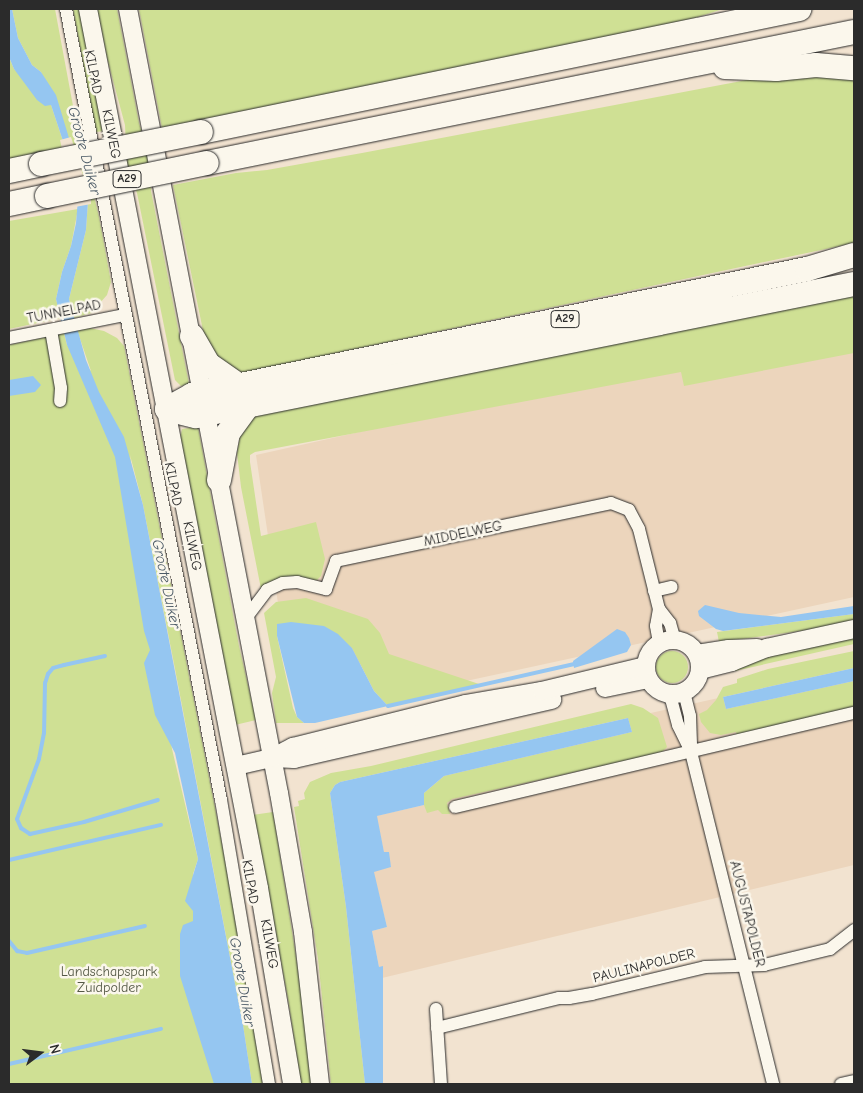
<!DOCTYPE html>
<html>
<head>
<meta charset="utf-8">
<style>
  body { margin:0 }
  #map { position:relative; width:863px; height:1093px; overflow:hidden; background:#f2e3d0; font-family:"Comic Neue",sans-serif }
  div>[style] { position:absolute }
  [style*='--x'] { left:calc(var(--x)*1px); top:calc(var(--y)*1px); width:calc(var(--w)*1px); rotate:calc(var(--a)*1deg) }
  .built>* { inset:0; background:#ecd5bc }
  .green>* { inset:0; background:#cfe094 }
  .round { border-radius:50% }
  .water>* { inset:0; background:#95c6f1 }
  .pier>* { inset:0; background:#f2e3d0 }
  .stream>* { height:4px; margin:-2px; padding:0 2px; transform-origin:2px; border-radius:2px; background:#95c6f1 }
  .roads { filter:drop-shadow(0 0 1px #2b2b2b) drop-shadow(0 0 1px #2b2b2b) }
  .street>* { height:12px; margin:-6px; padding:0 6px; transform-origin:6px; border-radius:6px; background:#fbf7ec }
  .secondary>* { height:18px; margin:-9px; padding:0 9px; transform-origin:9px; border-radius:9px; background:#fbf7ec }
  .secondary>.ring { margin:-9px; padding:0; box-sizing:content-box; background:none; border:18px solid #fbf7ec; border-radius:50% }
  .highway>* { height:24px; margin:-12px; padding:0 12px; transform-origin:12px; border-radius:12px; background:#fbf7ec }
  .bridges { filter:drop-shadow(0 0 1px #2b2b2b) drop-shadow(0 0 1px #2b2b2b) }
  .highway-bridge>* { height:24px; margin:-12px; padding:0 12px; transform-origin:12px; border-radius:12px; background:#fbf7ec }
  span { translate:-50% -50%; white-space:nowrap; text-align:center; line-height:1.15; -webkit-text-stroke:5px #fbf7ec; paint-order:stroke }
  .shield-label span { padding:1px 4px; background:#fbf7ec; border:1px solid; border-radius:4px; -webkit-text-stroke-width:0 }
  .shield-label { font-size:12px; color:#2b2b2b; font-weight:700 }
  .street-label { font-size:14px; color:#2b2b2b }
  .park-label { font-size:14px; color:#545845 }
  .water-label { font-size:15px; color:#4b5a66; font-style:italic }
  .frame { position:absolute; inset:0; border:10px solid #2b2b2b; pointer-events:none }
  .north { position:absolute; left:15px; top:1028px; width:50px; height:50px; -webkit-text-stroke:4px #fbf7ec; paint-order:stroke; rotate:75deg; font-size:14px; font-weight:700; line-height:20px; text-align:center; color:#2b2b2b }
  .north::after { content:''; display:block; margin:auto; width:18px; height:22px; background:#2b2b2b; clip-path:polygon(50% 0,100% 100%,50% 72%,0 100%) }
</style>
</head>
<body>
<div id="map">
  <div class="built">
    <div style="clip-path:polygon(854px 322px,854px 597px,406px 694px,279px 610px,256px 455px)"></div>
    <div style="clip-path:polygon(854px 681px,854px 865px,382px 978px,383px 967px,379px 967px,372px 931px,387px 927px,373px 871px,391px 866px,384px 852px,376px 816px,424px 805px,444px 776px,632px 732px,628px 718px,723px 697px,726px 709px)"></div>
  </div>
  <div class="green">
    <div style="clip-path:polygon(12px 9px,55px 9px,76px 122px,99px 217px,111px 282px,107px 295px,91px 313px,74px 318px,69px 299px,86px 230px,88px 201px,41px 72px,32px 65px,18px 38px)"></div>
    <div style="clip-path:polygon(73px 9px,81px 9px,104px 131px,96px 132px)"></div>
    <div style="clip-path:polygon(97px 9px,117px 9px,139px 123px,152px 163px,151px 191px,189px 384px,181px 386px,175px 380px,137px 193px,127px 168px,125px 125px,107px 58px)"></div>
    <div style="clip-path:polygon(139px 9px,723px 9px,682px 22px,162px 128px)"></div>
    <div style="clip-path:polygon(9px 57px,14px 69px,51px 105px,65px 147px,9px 159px)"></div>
    <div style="clip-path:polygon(800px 70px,854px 74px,854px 243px,242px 373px,234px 373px,206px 345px,173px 185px,236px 173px,267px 170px,362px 153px)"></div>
    <div style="clip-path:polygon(78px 209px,71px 246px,62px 272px,56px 299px,61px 318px,9px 329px,9px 221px)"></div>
    <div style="clip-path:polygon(854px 284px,854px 353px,684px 386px,681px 372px,255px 452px,250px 455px,250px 462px,261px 536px,316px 522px,325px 559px,321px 576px,317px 580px,261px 589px,241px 487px,237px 453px,243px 418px)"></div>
    <div style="clip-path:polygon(90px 328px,104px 331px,117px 338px,124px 346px,241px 940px,263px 1084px,252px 1084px,243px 1025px,175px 669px,143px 505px,130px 455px,172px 749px,198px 859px,193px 874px,227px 1084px,9px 1084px,9px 345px,64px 333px,67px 345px,91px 371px,77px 330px)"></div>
    <div style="clip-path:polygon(197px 422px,239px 646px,256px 720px,235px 725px,180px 439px,182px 429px,189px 428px)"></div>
    <div style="clip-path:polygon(306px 598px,368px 619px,380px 633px,389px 654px,482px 685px,388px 706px,374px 691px,352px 648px,277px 624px,277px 636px,293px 708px,297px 717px,304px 723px,276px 723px,272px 693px,276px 677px,264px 613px,276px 602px)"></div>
    <div style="clip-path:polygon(854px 614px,854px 622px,837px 626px,719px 642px,717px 632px)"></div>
    <div style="clip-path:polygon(854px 638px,854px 644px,735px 671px,733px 667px,782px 653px)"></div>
    <div style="clip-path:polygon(854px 651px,854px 668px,723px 697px,726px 709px,854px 681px,854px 710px,737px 736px,736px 732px,721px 735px,710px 733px,701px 722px,699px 714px,707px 710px,716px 700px,723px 687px,737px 683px,737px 679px,768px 669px)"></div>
    <div class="round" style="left:656px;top:651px;width:32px;height:32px"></div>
    <div style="clip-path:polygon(631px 704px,643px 708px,658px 718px,667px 747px,661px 753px,452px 799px,447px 803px,450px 814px,442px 814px,438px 810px,427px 813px,424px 805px,424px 793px,444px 776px,632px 732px,628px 718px,340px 782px,335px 785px,330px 793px,346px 907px,365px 1084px,331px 1084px,318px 959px,294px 807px,299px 806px,298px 801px,305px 799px,304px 793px,310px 782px,331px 773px,371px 766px)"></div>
    <div style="clip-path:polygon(273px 812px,304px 1007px,314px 1084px,301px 1084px,288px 999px,253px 815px)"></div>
  </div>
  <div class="water">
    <div style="clip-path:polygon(9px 9px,12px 9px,18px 38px,32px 65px,41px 72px,56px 95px,88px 201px,86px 230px,69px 299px,86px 360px,99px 392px,124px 437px,143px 505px,243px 1025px,252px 1084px,214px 1084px,180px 976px,180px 934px,183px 925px,193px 921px,193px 911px,185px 901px,198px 859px,175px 753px,155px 715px,144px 663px,150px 650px,144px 631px,115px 457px,67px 345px,56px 299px,62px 272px,71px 246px,76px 223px,78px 199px,65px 147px,51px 105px,45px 106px,37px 100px,14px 69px,9px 57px)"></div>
    <div style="clip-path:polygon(33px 376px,41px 385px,35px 392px,9px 396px,9px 380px)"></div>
    <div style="clip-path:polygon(705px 605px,739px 613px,781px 617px,854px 606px,854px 614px,723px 631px,716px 629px,699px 616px,698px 611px)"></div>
    <div style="clip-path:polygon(291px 622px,324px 626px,338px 634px,352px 648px,374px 691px,388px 706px,315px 723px,304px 723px,297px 717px,277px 636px,277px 624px)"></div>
    <div style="clip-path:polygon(617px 629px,625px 632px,629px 638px,631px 645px,627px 652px,574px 668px,573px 661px)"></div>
    <div style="clip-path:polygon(854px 668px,854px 681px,726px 709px,723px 697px)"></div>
    <div style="clip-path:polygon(628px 718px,632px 732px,444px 776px,424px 793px,424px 805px,377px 816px,384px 852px,389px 852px,391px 867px,374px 872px,387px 927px,372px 931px,379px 967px,383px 966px,383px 1084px,365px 1084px,346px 907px,330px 793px,335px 785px,340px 782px)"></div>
  </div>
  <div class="pier">
    <div style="clip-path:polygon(71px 137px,91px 200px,91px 204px,75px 207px,60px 140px)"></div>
  </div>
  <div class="stream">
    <div style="--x:105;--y:656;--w:42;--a:167.6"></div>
    <div style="--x:64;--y:665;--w:11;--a:165"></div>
    <div style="--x:53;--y:668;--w:8;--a:130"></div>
    <div style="--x:48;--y:674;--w:9;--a:108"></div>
    <div style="--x:45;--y:683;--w:50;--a:91.1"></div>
    <div style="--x:44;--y:733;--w:26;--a:101"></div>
    <div style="--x:39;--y:759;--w:64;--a:110.1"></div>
    <div style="--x:17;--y:819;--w:10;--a:66"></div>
    <div style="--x:21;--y:828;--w:11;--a:34"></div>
    <div style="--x:30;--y:834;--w:55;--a:-12.5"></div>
    <div style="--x:84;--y:822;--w:77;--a:-16.6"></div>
    <div style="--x:388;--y:706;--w:191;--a:-12.7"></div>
    <div style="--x:9;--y:860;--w:156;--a:-13"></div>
    <div style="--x:9;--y:941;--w:13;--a:51"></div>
    <div style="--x:17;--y:951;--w:10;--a:11"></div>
    <div style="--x:27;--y:953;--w:121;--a:-12.9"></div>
    <div style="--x:9;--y:1064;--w:156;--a:-13"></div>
  </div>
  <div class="roads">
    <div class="street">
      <div style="--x:66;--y:9;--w:806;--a:78.91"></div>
      <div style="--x:221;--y:800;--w:288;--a:80.4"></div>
      <div style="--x:51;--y:330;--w:59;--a:80.2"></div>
      <div style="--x:61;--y:388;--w:13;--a:94"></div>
      <div style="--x:9;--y:338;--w:117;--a:-11.3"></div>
      <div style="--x:654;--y:591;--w:18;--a:-13"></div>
      <div style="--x:659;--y:609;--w:18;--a:52"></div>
      <div style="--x:670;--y:623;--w:18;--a:74"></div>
      <div style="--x:246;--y:618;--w:35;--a:-53"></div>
      <div style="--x:267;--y:590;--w:17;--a:-24"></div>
      <div style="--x:283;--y:583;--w:14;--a:-4"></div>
      <div style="--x:297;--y:582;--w:30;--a:14"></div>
      <div style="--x:326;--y:589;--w:30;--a:-70"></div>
      <div style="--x:336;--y:561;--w:281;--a:-11.9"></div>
      <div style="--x:611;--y:503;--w:19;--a:21"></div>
      <div style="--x:629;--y:510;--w:21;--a:62"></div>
      <div style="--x:639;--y:529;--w:82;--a:76"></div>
      <div style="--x:659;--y:609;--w:17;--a:100"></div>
      <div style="--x:656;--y:626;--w:17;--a:80"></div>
      <div style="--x:684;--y:692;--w:25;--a:76"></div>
      <div style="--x:690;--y:716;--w:31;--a:88"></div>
      <div style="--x:670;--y:695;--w:31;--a:75"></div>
      <div style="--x:678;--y:725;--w:30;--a:64"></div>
      <div style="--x:691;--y:752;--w:342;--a:76.1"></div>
      <div style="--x:455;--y:807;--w:410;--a:-13.3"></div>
      <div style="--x:436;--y:1009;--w:75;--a:86.2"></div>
      <div style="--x:437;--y:1028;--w:126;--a:-13.8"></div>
      <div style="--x:559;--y:998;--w:10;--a:0"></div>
      <div style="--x:569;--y:998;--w:23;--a:-10"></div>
      <div style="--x:592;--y:994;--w:116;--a:-13.4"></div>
      <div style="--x:705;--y:967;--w:59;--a:-1.9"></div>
      <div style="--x:764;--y:965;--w:68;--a:-13.6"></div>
      <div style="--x:830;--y:949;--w:31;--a:-38"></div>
      <div style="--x:841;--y:1084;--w:13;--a:-13"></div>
    </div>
    <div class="secondary">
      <div style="--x:88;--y:9;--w:895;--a:78.99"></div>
      <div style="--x:259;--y:888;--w:199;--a:80.4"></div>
      <div style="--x:128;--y:9;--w:798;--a:79.1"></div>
      <div style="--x:279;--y:793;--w:141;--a:80.2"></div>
      <div style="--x:303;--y:932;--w:153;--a:83.6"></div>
      <div class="ring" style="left:646px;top:640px;width:36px;height:36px"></div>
      <div style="--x:697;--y:654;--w:32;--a:-9"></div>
      <div style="--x:729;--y:649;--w:28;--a:-2"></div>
      <div style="--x:700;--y:670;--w:33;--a:-14"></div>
      <div style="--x:732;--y:662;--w:38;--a:-22"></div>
      <div style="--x:767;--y:648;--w:89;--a:-12.3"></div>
      <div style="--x:605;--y:688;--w:44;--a:-11.8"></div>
      <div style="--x:273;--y:758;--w:21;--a:3"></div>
      <div style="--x:294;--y:759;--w:265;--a:-12.9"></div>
      <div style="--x:236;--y:766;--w:37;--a:-13"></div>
      <div style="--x:272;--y:758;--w:24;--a:-28"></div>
      <div style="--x:293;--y:747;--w:177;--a:-14"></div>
      <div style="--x:465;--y:704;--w:78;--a:-9.6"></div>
      <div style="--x:542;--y:691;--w:106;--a:-13.6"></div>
    </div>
    <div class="highway">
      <div style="--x:725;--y:67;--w:51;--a:2.2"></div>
      <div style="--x:776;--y:69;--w:40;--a:-5.7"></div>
      <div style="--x:816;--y:65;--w:38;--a:5"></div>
      <div style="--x:201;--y:132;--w:611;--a:-11.62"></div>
      <div style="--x:207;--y:163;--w:660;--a:-11.45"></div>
      <div style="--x:9;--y:171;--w:33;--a:-12"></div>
      <div style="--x:9;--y:204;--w:39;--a:-12"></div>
      <div style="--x:192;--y:336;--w:32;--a:60"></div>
      <div style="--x:208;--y:364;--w:39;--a:35"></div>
      <div style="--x:167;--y:409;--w:29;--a:-29"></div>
      <div style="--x:192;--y:395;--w:628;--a:-11.58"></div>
      <div style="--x:807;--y:269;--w:49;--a:-16.6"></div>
      <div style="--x:167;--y:409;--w:30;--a:14"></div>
      <div style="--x:196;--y:416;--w:671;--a:-11.34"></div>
      <div style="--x:219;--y:480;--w:48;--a:-79.2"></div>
      <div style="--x:228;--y:433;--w:34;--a:-54"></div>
    </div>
  </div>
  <div class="bridges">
    <div class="highway-bridge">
      <div style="--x:41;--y:164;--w:163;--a:-11.3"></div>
      <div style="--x:47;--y:196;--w:163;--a:-11.7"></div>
    </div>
  </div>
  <div class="shield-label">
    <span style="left:127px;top:179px">A29</span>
    <span style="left:565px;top:319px">A29</span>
  </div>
  <div class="street-label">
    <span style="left:93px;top:72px;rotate:79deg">KILPAD</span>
    <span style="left:111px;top:134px;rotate:79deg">KILWEG</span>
    <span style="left:64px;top:312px;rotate:-11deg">TUNNELPAD</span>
    <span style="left:173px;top:484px;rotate:79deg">KILPAD</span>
    <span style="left:463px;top:534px;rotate:-12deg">MIDDELWEG</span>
    <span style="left:192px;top:546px;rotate:79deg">KILWEG</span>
    <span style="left:250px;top:882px;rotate:80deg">KILPAD</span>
    <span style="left:747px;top:914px;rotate:76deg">AUGUSTAPOLDER</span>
    <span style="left:269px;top:944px;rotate:80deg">KILWEG</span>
    <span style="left:644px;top:966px;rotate:-14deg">PAULINAPOLDER</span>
  </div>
  <div class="park-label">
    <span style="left:109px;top:980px">Landschapspark<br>Zuidpolder</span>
  </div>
  <div class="water-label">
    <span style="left:84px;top:151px;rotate:75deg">Groote Duiker</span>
    <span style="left:166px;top:584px;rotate:78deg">Groote Duiker</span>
    <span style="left:242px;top:982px;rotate:80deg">Groote Duiker</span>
  </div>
  <div class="frame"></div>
  <div class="north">N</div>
</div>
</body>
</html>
